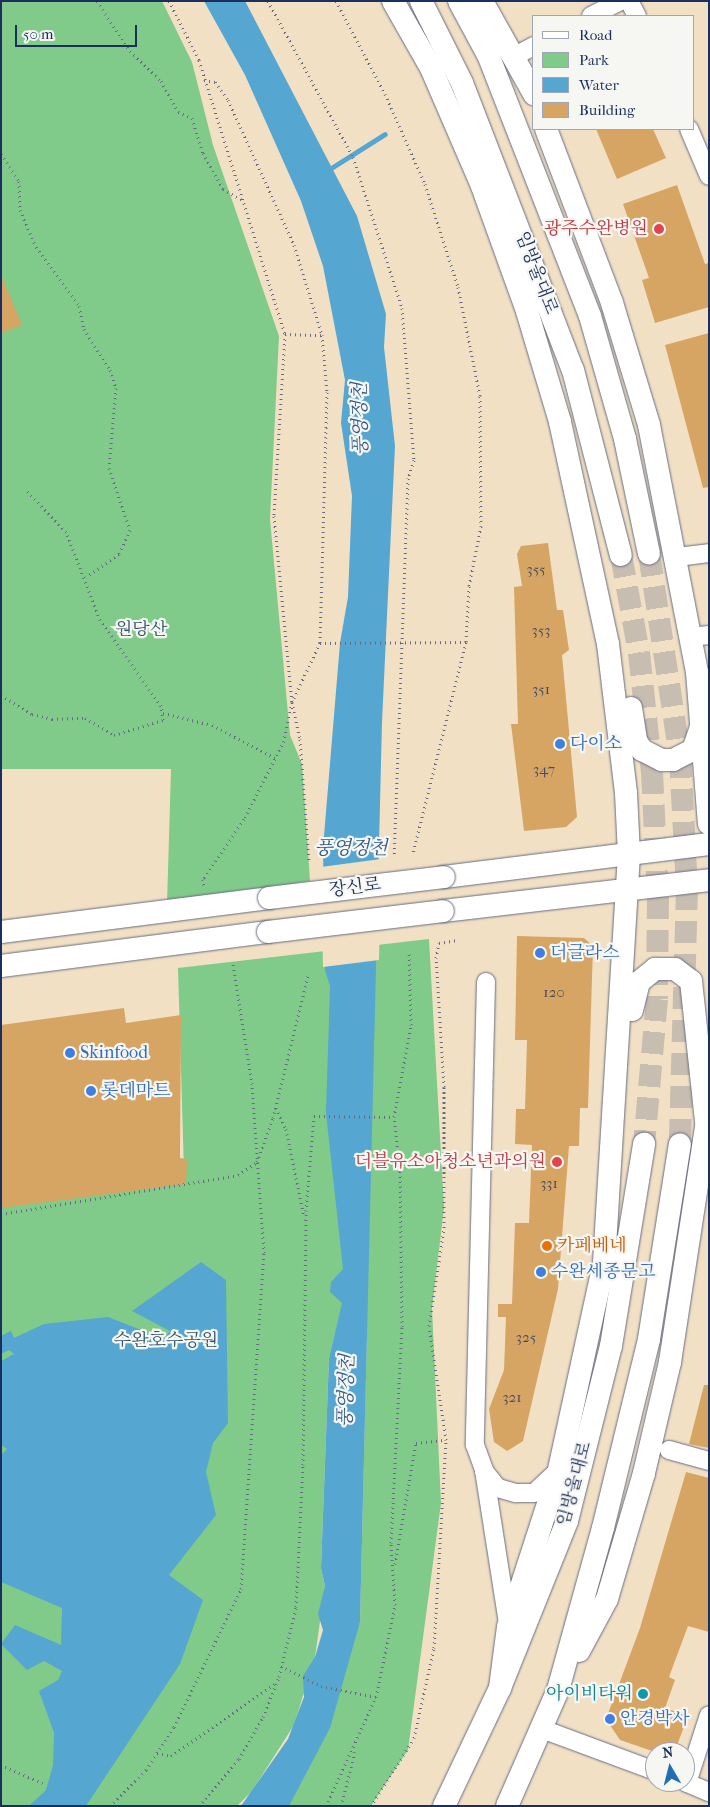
<!DOCTYPE html>
<html>
<head>
<meta charset="utf-8">
<style>
  body { margin:0 }
  #map { position:relative; width:710px; height:1807px; overflow:hidden; background:#f2e0c5; font-family:"IM FELL French Canon","Noto Serif KR",serif }
  div>[style] { position:absolute }
  [style*='--x'] { left:calc(var(--x)*1px); top:calc(var(--y)*1px); width:calc(var(--w)*1px); rotate:calc(var(--a)*1deg) }
  .green>* { inset:0; background:#80cb89 }
  .water>* { inset:0; background:#55a6d0 }
  .pier>* { inset:0; background:#f2e0c5 }
  .stream>* { height:5px; margin:-2.5px; padding:0 2.5px; transform-origin:2.5px; border-radius:2.5px; background:#55a6d0 }
  .building>* { inset:0; background:#d6a564 }
  .major-tunnel>* { height:22px; margin-top:-11px; transform-origin:0; background:repeating-linear-gradient(90deg,#c7bdb0 0 22px,transparent 0 33px) }
  .path>* { height:3px; margin-top:-1.5px; transform-origin:0; background:repeating-linear-gradient(90deg,#666d82 0 1px,transparent 0 5px) }
  .roads { filter:drop-shadow(0 0 1px #666d82) drop-shadow(0 0 1px #666d82) }
  .minor>* { height:18px; margin:-9px; padding:0 9px; transform-origin:9px; border-radius:9px; background:#fff }
  .major>* { height:22px; margin:-11px; padding:0 11px; transform-origin:11px; border-radius:11px; background:#fff }
  .bridges { filter:drop-shadow(0 0 1px #666d82) drop-shadow(0 0 1px #666d82) }
  .major-bridge>* { height:22px; margin:-11px; padding:0 11px; transform-origin:11px; border-radius:11px; background:#fff }
  .dots>* { width:14px; height:14px; translate:-50% -50%; box-sizing:border-box; border:2px solid #f6f6f2; border-radius:50% }
  span { translate:-50% -50%; white-space:nowrap; text-align:center; line-height:1.15; -webkit-text-stroke:4.5px #f6f6f2; paint-order:stroke }
  .number-label { font-size:15px; color:#4a4c60 }
  .number-label span { -webkit-text-stroke-width:0 }
  .health-label { font-size:18px; color:#be3a42 }
  .right { translate:-100% -50%; text-align:right }
  .street-label { font-size:18px; color:#1b2f5e }
  .park-label { font-size:18px; color:#345669 }
  .shop-label { font-size:18px; color:#366cbe }
  .left { translate:0 -50%; text-align:left }
  .food-label { font-size:18px; color:#c56008 }
  .culture-label { font-size:18px; color:#0d838f }
  .water-label { font-size:19px; color:#2f5986; font-style:italic }
  .frame { position:absolute; inset:0; border:2px solid #1b2f5e; pointer-events:none }
  .legend { position:absolute; left:532px; top:15px; width:162px; height:115px; box-sizing:border-box; background:#f6f6f2; border:1px solid #9ea6b7; margin:0; padding:6px 9px; list-style:none; font-size:15px; color:#1b2f5e }
  .legend li { display:flex; align-items:center; gap:10px; height:25px }
  .legend b { width:25px; border:1px solid #9ea6b7 }
  .north { position:absolute; left:645px; top:1742px; width:50px; height:50px; box-sizing:border-box; background:#f6f6f2; border:1px solid #9ea6b7; border-radius:50%; rotate:352deg; font-size:14px; font-weight:700; line-height:20px; text-align:center; color:#1b2f5e }
  .north::after { content:''; display:block; margin:auto; width:18px; height:22px; background:#1f6fb2; clip-path:polygon(50% 0,100% 100%,50% 72%,0 100%) }
  .scale { position:absolute; left:15px; top:25px; width:122px; height:22px; box-sizing:border-box; border:2px solid #1b2f5e; border-top:0; padding-left:6px; font-size:15px; line-height:18px; white-space:nowrap; color:#1b2f5e; -webkit-text-stroke:4px #f6f6f2; paint-order:stroke }
</style>
</head>
<body>
<div id="map">
  <div class="green">
    <div style="clip-path:polygon(1px 1px,162px 1px,192px 62px,213px 145px,279px 336px,270px 519px,290px 735px,302px 764px,310px 881px,167px 904px,171px 769px,1px 769px)"></div>
    <div style="clip-path:polygon(429px 939px,444px 1208px,432px 1308px,441px 1503px,408px 1750px,371px 1806px,288px 1806px,360px 1622px,367px 1328px,340px 1313px,329px 1358px,321px 1568px,325px 1586px,315px 1657px,294px 1725px,252px 1791px,237px 1806px,1px 1806px,1px 1200px,184px 1172px,178px 968px)"></div>
  </div>
  <div class="water">
    <div style="clip-path:polygon(204px 1px,245px 1px,357px 216px,386px 314px,384px 347px,395px 446px,382px 722px,360px 1622px,330px 1728px,289px 1806px,241px 1806px,288px 1739px,304px 1697px,303px 1676px,315px 1657px,323px 1630px,318px 1614px,325px 1586px,321px 1568px,329px 1358px,342px 1303px,330px 1292px,331px 1282px,343px 1269px,326px 1113px,330px 986px,325px 970px,323px 848px,340px 643px,348px 597px,352px 496px,341px 423px,345px 380px,323px 266px,301px 201px,245px 75px)"></div>
    <div style="clip-path:polygon(201px 1262px,226px 1280px,228px 1423px,213px 1443px,206px 1472px,216px 1515px,169px 1575px,203px 1600px,180px 1664px,86px 1806px,29px 1806px,46px 1790px,53px 1765px,54px 1733px,39px 1691px,58px 1680px,62px 1671px,44px 1661px,27px 1670px,1px 1644px,15px 1625px,61px 1645px,62px 1608px,1px 1582px,1px 1455px,7px 1449px,1px 1445px,1px 1361px,14px 1354px,9px 1350px,1px 1354px,1px 1336px,11px 1331px,14px 1338px,44px 1324px,108px 1317px,164px 1339px,170px 1331px,132px 1311px)"></div>
  </div>
  <div class="pier">
    <div style="clip-path:polygon(381px 859px,379px 960px,323px 967px,321px 867px)"></div>
  </div>
  <div class="stream">
    <div style="--x:328;--y:170;--w:67;--a:-32.3"></div>
  </div>
  <div class="building">
    <div style="clip-path:polygon(596px 129px,653px 129px,666px 158px,617px 179px)"></div>
    <div style="clip-path:polygon(677px 185px,705px 264px,709px 263px,709px 307px,655px 323px,642px 280px,649px 278px,623px 204px)"></div>
    <div style="clip-path:polygon(1px 275px,22px 325px,1px 333px)"></div>
    <div style="clip-path:polygon(709px 333px,709px 487px,703px 488px,665px 345px)"></div>
    <div style="clip-path:polygon(548px 543px,557px 610px,563px 610px,569px 650px,562px 655px,577px 817px,566px 827px,524px 831px,511px 724px,518px 724px,514px 587px,522px 586px,517px 554px,521px 546px)"></div>
    <div style="clip-path:polygon(517px 936px,584px 938px,593px 946px,588px 1108px,580px 1108px,579px 1146px,569px 1146px,558px 1289px,523px 1441px,507px 1451px,494px 1442px,489px 1409px,504px 1370px,506px 1317px,498px 1317px,498px 1304px,512px 1304px,515px 1223px,529px 1223px,532px 1145px,515px 1144px,516px 1109px,525px 1109px,527px 1040px,515px 1040px)"></div>
    <div style="clip-path:polygon(124px 1008px,126px 1023px,181px 1015px,180px 1158px,187px 1159px,186px 1184px,1px 1208px,1px 1025px)"></div>
    <div style="clip-path:polygon(704px 1385px,709px 1385px,709px 1448px,689px 1444px)"></div>
    <div style="clip-path:polygon(686px 1472px,709px 1478px,709px 1632px,688px 1626px,669px 1677px,675px 1680px,665px 1708px,688px 1716px,676px 1748px,655px 1752px,620px 1740px,606px 1719px,640px 1628px)"></div>
  </div>
  <div class="major-tunnel">
    <div style="--x:649;--y:554;--w:204;--a:81.3"></div>
    <div style="--x:680;--y:756;--w:132;--a:87"></div>
    <div style="--x:687;--y:888;--w:256;--a:91.6"></div>
    <div style="--x:621;--y:555;--w:100;--a:79.6"></div>
    <div style="--x:639;--y:653;--w:120;--a:83.8"></div>
    <div style="--x:652;--y:772;--w:125;--a:87.3"></div>
    <div style="--x:658;--y:897;--w:102;--a:90.6"></div>
    <div style="--x:657;--y:999;--w:146;--a:95.1"></div>
  </div>
  <div class="path">
    <div style="--x:97;--y:1;--w:60;--a:56.6"></div>
    <div style="--x:130;--y:51;--w:43;--a:44.1"></div>
    <div style="--x:161;--y:81;--w:35;--a:61"></div>
    <div style="--x:178;--y:112;--w:15;--a:23"></div>
    <div style="--x:192;--y:118;--w:37;--a:73"></div>
    <div style="--x:203;--y:153;--w:41;--a:60.9"></div>
    <div style="--x:223;--y:189;--w:24;--a:30"></div>
    <div style="--x:169;--y:1;--w:66;--a:63"></div>
    <div style="--x:199;--y:60;--w:287;--a:72.6"></div>
    <div style="--x:285;--y:334;--w:182;--a:93.5"></div>
    <div style="--x:274;--y:516;--w:187;--a:84.5"></div>
    <div style="--x:292;--y:702;--w:40;--a:102"></div>
    <div style="--x:284;--y:741;--w:88;--a:117.1"></div>
    <div style="--x:244;--y:819;--w:73;--a:124.3"></div>
    <div style="--x:203;--y:879;--w:8;--a:83"></div>
    <div style="--x:268;--y:1;--w:178;--a:61.4"></div>
    <div style="--x:353;--y:157;--w:159;--a:72"></div>
    <div style="--x:402;--y:308;--w:152;--a:85.5"></div>
    <div style="--x:414;--y:460;--w:19;--a:108"></div>
    <div style="--x:408;--y:478;--w:376;--a:92.1"></div>
    <div style="--x:336;--y:1;--w:105;--a:62.2"></div>
    <div style="--x:385;--y:94;--w:98;--a:66"></div>
    <div style="--x:425;--y:184;--w:108;--a:72.2"></div>
    <div style="--x:458;--y:287;--w:111;--a:78.6"></div>
    <div style="--x:480;--y:396;--w:130;--a:89.6"></div>
    <div style="--x:481;--y:526;--w:61;--a:101.3"></div>
    <div style="--x:469;--y:586;--w:56;--a:93.1"></div>
    <div style="--x:466;--y:642;--w:218;--a:104.1"></div>
    <div style="--x:204;--y:80;--w:11;--a:10"></div>
    <div style="--x:215;--y:82;--w:22;--a:54"></div>
    <div style="--x:228;--y:100;--w:159;--a:65.5"></div>
    <div style="--x:294;--y:245;--w:94;--a:72.7"></div>
    <div style="--x:322;--y:335;--w:57;--a:85"></div>
    <div style="--x:327;--y:392;--w:251;--a:91.6"></div>
    <div style="--x:320;--y:643;--w:65;--a:115.4"></div>
    <div style="--x:292;--y:702;--w:38;--a:78"></div>
    <div style="--x:300;--y:739;--w:124;--a:85.8"></div>
    <div style="--x:1;--y:154;--w:32;--a:56"></div>
    <div style="--x:19;--y:181;--w:29;--a:88"></div>
    <div style="--x:20;--y:210;--w:40;--a:66.6"></div>
    <div style="--x:36;--y:247;--w:73;--a:53.9"></div>
    <div style="--x:79;--y:306;--w:24;--a:78"></div>
    <div style="--x:84;--y:329;--w:49;--a:57.6"></div>
    <div style="--x:110;--y:370;--w:19;--a:72"></div>
    <div style="--x:116;--y:388;--w:80;--a:95"></div>
    <div style="--x:109;--y:468;--w:65;--a:71.3"></div>
    <div style="--x:130;--y:530;--w:26;--a:115"></div>
    <div style="--x:119;--y:554;--w:40;--a:145.1"></div>
    <div style="--x:285;--y:334;--w:37;--a:2"></div>
    <div style="--x:320;--y:643;--w:146;--a:-0.4"></div>
    <div style="--x:1;--y:695;--w:36;--a:32"></div>
    <div style="--x:32;--y:714;--w:21;--a:14"></div>
    <div style="--x:52;--y:719;--w:33;--a:-2"></div>
    <div style="--x:85;--y:718;--w:34;--a:30"></div>
    <div style="--x:114;--y:735;--w:51;--a:-17"></div>
    <div style="--x:163;--y:720;--w:14;--a:-98"></div>
    <div style="--x:161;--y:706;--w:105;--a:-125.3"></div>
    <div style="--x:100;--y:620;--w:94;--a:-111.1"></div>
    <div style="--x:66;--y:532;--w:57;--a:-133.6"></div>
    <div style="--x:163;--y:713;--w:50;--a:13.8"></div>
    <div style="--x:212;--y:725;--w:71;--a:27.6"></div>
    <div style="--x:276;--y:1108;--w:23;--a:65"></div>
    <div style="--x:286;--y:1129;--w:90;--a:78.4"></div>
    <div style="--x:1;--y:1214;--w:240;--a:-9.3"></div>
    <div style="--x:238;--y:1175;--w:23;--a:-34"></div>
    <div style="--x:257;--y:1162;--w:47;--a:-70"></div>
    <div style="--x:273;--y:1118;--w:147;--a:-76.2"></div>
    <div style="--x:395;--y:1564;--w:123;--a:-80.2"></div>
    <div style="--x:416;--y:1443;--w:30;--a:-6"></div>
    <div style="--x:281;--y:1666;--w:45;--a:26.6"></div>
    <div style="--x:321;--y:1686;--w:56;--a:11.3"></div>
    <div style="--x:157;--y:1753;--w:14;--a:12"></div>
    <div style="--x:171;--y:1756;--w:128;--a:-34.8"></div>
    <div style="--x:5;--y:1767;--w:41;--a:22.8"></div>
    <div style="--x:110;--y:1806;--w:51;--a:-45"></div>
    <div style="--x:146;--y:1770;--w:51;--a:-56.9"></div>
    <div style="--x:174;--y:1727;--w:153;--a:-64.1"></div>
    <div style="--x:241;--y:1589;--w:337;--a:-86.1"></div>
    <div style="--x:264;--y:1253;--w:169;--a:-94.1"></div>
    <div style="--x:252;--y:1084;--w:121;--a:-99"></div>
    <div style="--x:199;--y:1806;--w:62;--a:-49.6"></div>
    <div style="--x:239;--y:1759;--w:48;--a:-60.3"></div>
    <div style="--x:263;--y:1717;--w:43;--a:-68.2"></div>
    <div style="--x:279;--y:1677;--w:72;--a:-76.3"></div>
    <div style="--x:296;--y:1607;--w:142;--a:-87.2"></div>
    <div style="--x:303;--y:1465;--w:254;--a:-89.3"></div>
    <div style="--x:306;--y:1211;--w:95;--a:-85.2"></div>
    <div style="--x:314;--y:1116;--w:80;--a:0.7"></div>
    <div style="--x:326;--y:1806;--w:120;--a:-65.4"></div>
    <div style="--x:376;--y:1697;--w:94;--a:-78.3"></div>
    <div style="--x:395;--y:1605;--w:62;--a:-93.7"></div>
    <div style="--x:391;--y:1543;--w:216;--a:-87.1"></div>
    <div style="--x:402;--y:1327;--w:156;--a:-90.7"></div>
    <div style="--x:400;--y:1171;--w:54;--a:-96.3"></div>
    <div style="--x:394;--y:1117;--w:94;--a:-79.5"></div>
    <div style="--x:411;--y:1025;--w:74;--a:-91.5"></div>
    <div style="--x:341;--y:1806;--w:56;--a:-75.5"></div>
    <div style="--x:371;--y:1806;--w:80;--a:-57.7"></div>
    <div style="--x:414;--y:1738;--w:92;--a:-77.5"></div>
    <div style="--x:434;--y:1648;--w:208;--a:-86.7"></div>
    <div style="--x:446;--y:1440;--w:115;--a:-98.5"></div>
    <div style="--x:429;--y:1326;--w:99;--a:-81.3"></div>
    <div style="--x:444;--y:1228;--w:141;--a:-90"></div>
    <div style="--x:444;--y:1087;--w:129;--a:-93.5"></div>
    <div style="--x:436;--y:958;--w:15;--a:-79"></div>
    <div style="--x:439;--y:943;--w:19;--a:-9"></div>
  </div>
  <div class="roads">
    <div class="minor">
      <div style="--x:629;--y:1;--w:17;--a:62"></div>
      <div style="--x:591;--y:16;--w:33;--a:-27"></div>
      <div style="--x:515;--y:56;--w:21;--a:-28"></div>
      <div style="--x:689;--y:129;--w:51;--a:66.9"></div>
      <div style="--x:677;--y:557;--w:32;--a:-7"></div>
      <div style="--x:700;--y:636;--w:9;--a:-6"></div>
      <div style="--x:486;--y:982;--w:463;--a:91.4"></div>
      <div style="--x:475;--y:1445;--w:27;--a:70"></div>
      <div style="--x:484;--y:1470;--w:155;--a:81.1"></div>
      <div style="--x:669;--y:1450;--w:41;--a:15.4"></div>
      <div style="--x:484;--y:1471;--w:22;--a:51"></div>
      <div style="--x:498;--y:1488;--w:19;--a:16"></div>
      <div style="--x:516;--y:1493;--w:18;--a:0"></div>
      <div style="--x:534;--y:1493;--w:34;--a:-43"></div>
      <div style="--x:542;--y:1729;--w:121;--a:20.4"></div>
      <div style="--x:685;--y:1782;--w:26;--a:23"></div>
      <div style="--x:687;--y:1783;--w:71;--a:-72.1"></div>
    </div>
    <div class="major">
      <div style="--x:393;--y:1;--w:77;--a:60.4"></div>
      <div style="--x:431;--y:68;--w:129;--a:66.6"></div>
      <div style="--x:482;--y:186;--w:133;--a:70.2"></div>
      <div style="--x:527;--y:311;--w:116;--a:73.4"></div>
      <div style="--x:560;--y:422;--w:227;--a:77.8"></div>
      <div style="--x:608;--y:644;--w:150;--a:83.1"></div>
      <div style="--x:626;--y:793;--w:61;--a:87.2"></div>
      <div style="--x:629;--y:854;--w:410;--a:93.5"></div>
      <div style="--x:604;--y:1263;--w:212;--a:102.3"></div>
      <div style="--x:559;--y:1470;--w:165;--a:108"></div>
      <div style="--x:508;--y:1627;--w:62;--a:97.5"></div>
      <div style="--x:421;--y:1;--w:92;--a:63.4"></div>
      <div style="--x:462;--y:83;--w:308;--a:68.9"></div>
      <div style="--x:573;--y:370;--w:191;--a:75.5"></div>
      <div style="--x:459;--y:1;--w:64;--a:61.8"></div>
      <div style="--x:489;--y:57;--w:278;--a:68.7"></div>
      <div style="--x:590;--y:316;--w:128;--a:74.1"></div>
      <div style="--x:625;--y:439;--w:117;--a:78.2"></div>
      <div style="--x:482;--y:1;--w:107;--a:60.8"></div>
      <div style="--x:546;--y:129;--w:186;--a:69.2"></div>
      <div style="--x:612;--y:303;--w:127;--a:73.1"></div>
      <div style="--x:649;--y:425;--w:252;--a:79"></div>
      <div style="--x:697;--y:672;--w:152;--a:85.5"></div>
      <div style="--x:631;--y:708;--w:33;--a:81"></div>
      <div style="--x:636;--y:741;--w:11;--a:56"></div>
      <div style="--x:642;--y:750;--w:22;--a:27"></div>
      <div style="--x:662;--y:760;--w:11;--a:0"></div>
      <div style="--x:673;--y:760;--w:22;--a:-27"></div>
      <div style="--x:693;--y:750;--w:24;--a:-71"></div>
      <div style="--x:444;--y:877;--w:267;--a:-7.1"></div>
      <div style="--x:443;--y:911;--w:268;--a:-6.6"></div>
      <div style="--x:1;--y:932;--w:270;--a:-7.2"></div>
      <div style="--x:1;--y:966;--w:269;--a:-7.3"></div>
      <div style="--x:632;--y:1010;--w:29;--a:-76"></div>
      <div style="--x:639;--y:982;--w:21;--a:-39"></div>
      <div style="--x:655;--y:969;--w:20;--a:0"></div>
      <div style="--x:675;--y:969;--w:20;--a:37"></div>
      <div style="--x:691;--y:981;--w:141;--a:83.9"></div>
      <div style="--x:579;--y:1651;--w:59;--a:-61.7"></div>
      <div style="--x:607;--y:1599;--w:131;--a:-73.6"></div>
      <div style="--x:644;--y:1473;--w:114;--a:-76.8"></div>
      <div style="--x:670;--y:1362;--w:259;--a:-81.3"></div>
      <div style="--x:444;--y:1806;--w:131;--a:-64.6"></div>
      <div style="--x:500;--y:1688;--w:180;--a:-68.1"></div>
      <div style="--x:567;--y:1521;--w:180;--a:-75.9"></div>
      <div style="--x:611;--y:1346;--w:205;--a:-80.7"></div>
      <div style="--x:507;--y:1806;--w:127;--a:-66.3"></div>
      <div style="--x:558;--y:1690;--w:168;--a:-74.5"></div>
      <div style="--x:603;--y:1528;--w:195;--a:-76.3"></div>
      <div style="--x:649;--y:1339;--w:197;--a:-81"></div>
    </div>
  </div>
  <div class="bridges">
    <div class="major-bridge">
      <div style="--x:269;--y:898;--w:176;--a:-6.8"></div>
      <div style="--x:268;--y:932;--w:176;--a:-6.8"></div>
    </div>
  </div>
  <div class="dots">
    <div style="left:659px;top:229px;background:#e0444e"></div>
    <div style="left:560px;top:744px;background:#3f7fe0"></div>
    <div style="left:540px;top:953px;background:#3f7fe0"></div>
    <div style="left:70px;top:1053px;background:#3f7fe0"></div>
    <div style="left:91px;top:1091px;background:#3f7fe0"></div>
    <div style="left:557px;top:1162px;background:#e0444e"></div>
    <div style="left:547px;top:1246px;background:#e8710a"></div>
    <div style="left:541px;top:1272px;background:#3f7fe0"></div>
    <div style="left:643px;top:1694px;background:#0f9aa8"></div>
    <div style="left:610px;top:1719px;background:#3f7fe0"></div>
  </div>
  <div class="number-label">
    <span style="left:536px;top:570px">355</span>
    <span style="left:541px;top:631px">353</span>
    <span style="left:541px;top:690px">351</span>
    <span style="left:544px;top:770px">347</span>
    <span style="left:554px;top:993px">120</span>
    <span style="left:549px;top:1184px">331</span>
    <span style="left:526px;top:1338px">325</span>
    <span style="left:512px;top:1398px">321</span>
  </div>
  <div class="health-label">
    <span class="right" style="left:648px;top:229px">광주수완병원</span>
    <span class="right" style="left:546px;top:1162px">더블유소아청소년과의원</span>
  </div>
  <div class="street-label">
    <span style="left:536px;top:273px;rotate:69deg">임방울대로</span>
    <span style="left:355px;top:888px;rotate:-7deg">장신로</span>
    <span style="left:575px;top:1484px;rotate:-75deg">임방울대로</span>
  </div>
  <div class="park-label">
    <span style="left:141px;top:630px">원당산</span>
    <span style="left:166px;top:1341px">수완호수공원</span>
  </div>
  <div class="shop-label">
    <span class="left" style="left:570px;top:744px">다이소</span>
    <span class="left" style="left:550px;top:953px">더글라스</span>
    <span class="left" style="left:80px;top:1053px">Skinfood</span>
    <span class="left" style="left:101px;top:1091px">롯데마트</span>
    <span class="left" style="left:551px;top:1272px">수완세종문고</span>
    <span class="left" style="left:620px;top:1719px">안경박사</span>
  </div>
  <div class="food-label">
    <span class="left" style="left:557px;top:1246px">카페베네</span>
  </div>
  <div class="culture-label">
    <span class="right" style="left:633px;top:1694px">아이비타워</span>
  </div>
  <div class="water-label">
    <span style="left:361px;top:419px;rotate:-91deg">풍영정천</span>
    <span style="left:351px;top:849px">풍영정천</span>
    <span style="left:347px;top:1391px;rotate:-88deg">풍영정천</span>
  </div>
  <div class="frame"></div>
  <ul class="legend">
  <li><b style="height:6px;background:#fff"></b>Road</li>
  <li><b style="height:14px;background:#80cb89"></b>Park</li>
  <li><b style="height:14px;background:#55a6d0"></b>Water</li>
  <li><b style="height:14px;background:#d6a564"></b>Building</li>
  </ul>
  <div class="north">N</div>
  <div class="scale">50 m</div>
</div>
</body>
</html>
